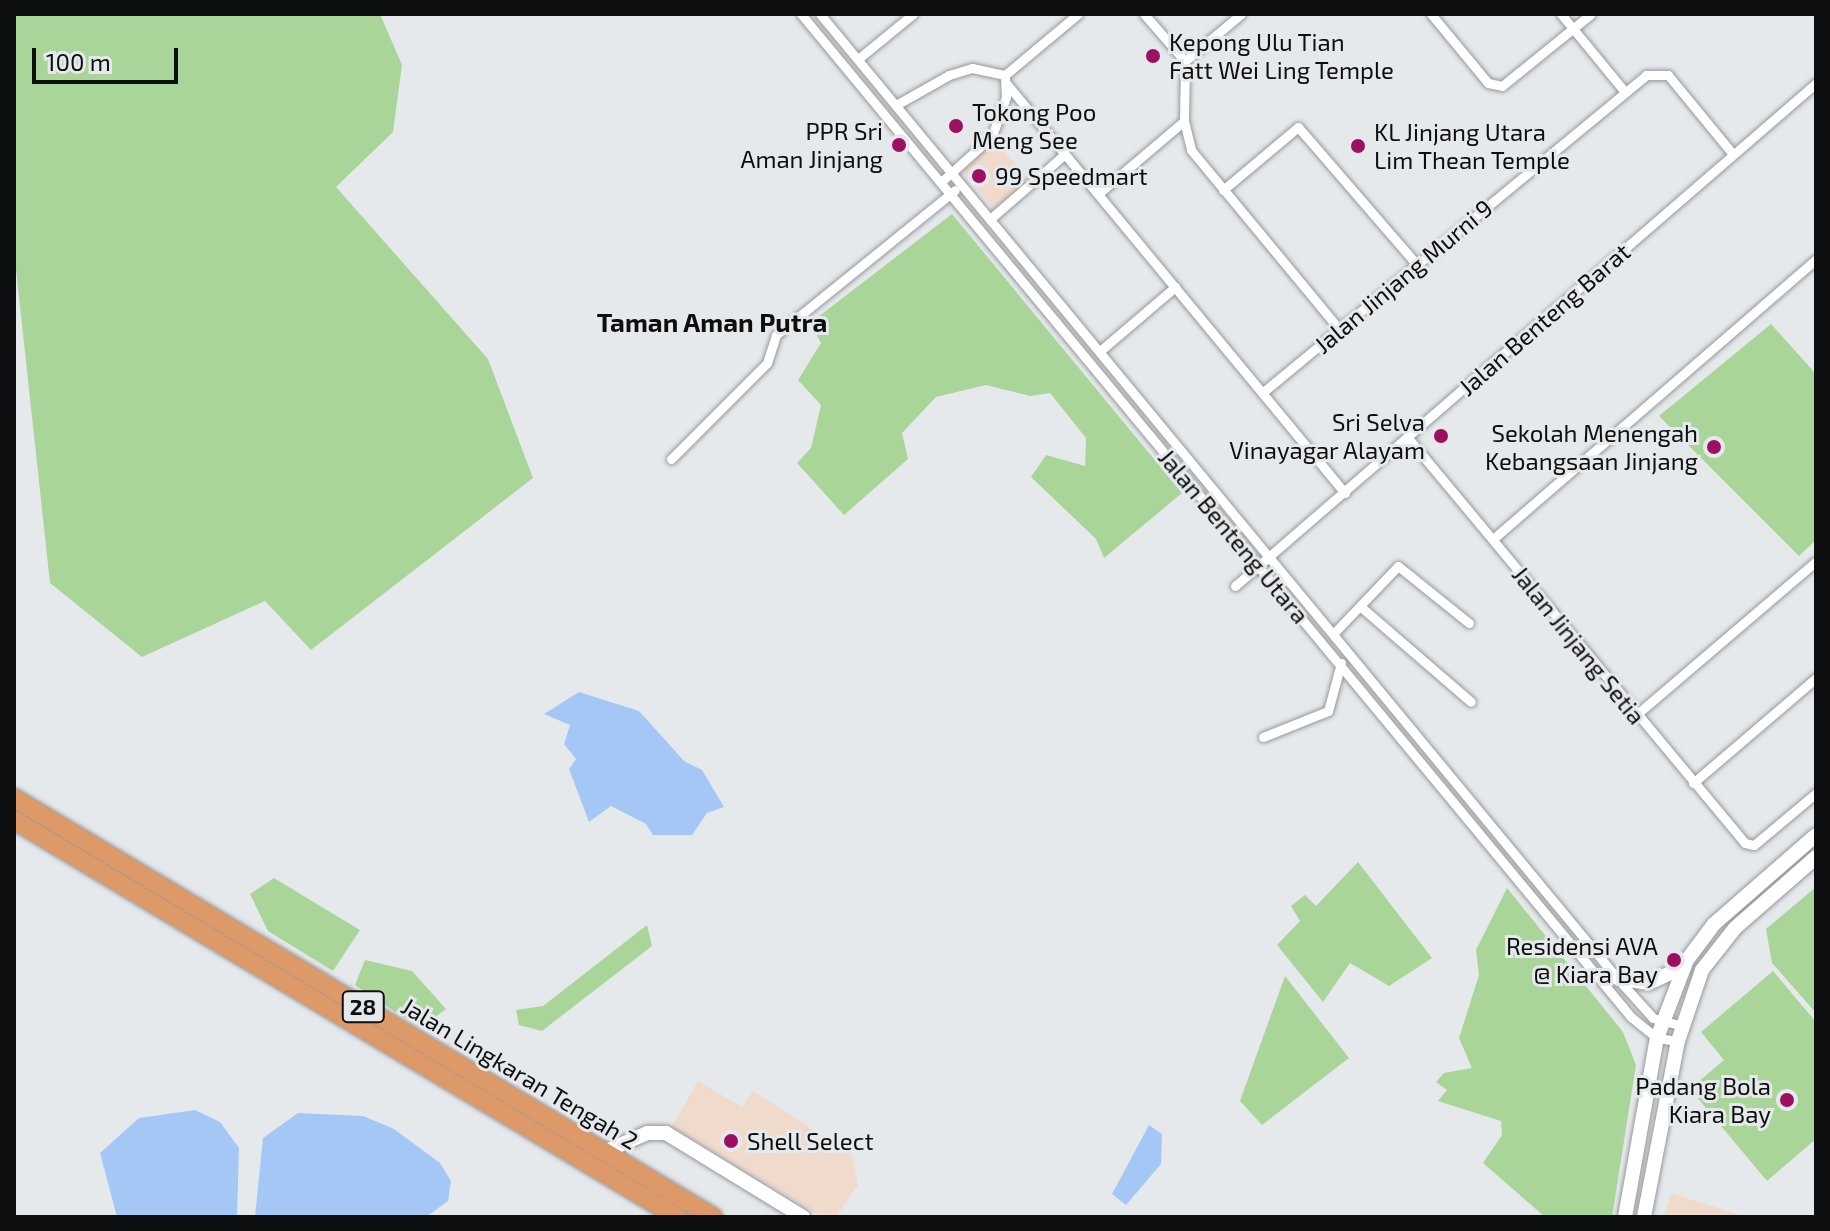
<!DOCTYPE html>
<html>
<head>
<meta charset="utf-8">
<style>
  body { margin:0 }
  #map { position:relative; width:1830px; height:1231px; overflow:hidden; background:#e6e9ec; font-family:"Exo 2",sans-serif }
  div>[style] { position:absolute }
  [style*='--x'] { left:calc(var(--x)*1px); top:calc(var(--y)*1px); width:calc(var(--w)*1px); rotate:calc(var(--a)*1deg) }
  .commercial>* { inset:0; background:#efdacc }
  .green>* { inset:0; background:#a9d598 }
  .water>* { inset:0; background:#a4c7f6 }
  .roads { filter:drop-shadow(0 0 2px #96999c) drop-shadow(0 0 2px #96999c) }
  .street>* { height:9px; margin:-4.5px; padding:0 4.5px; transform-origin:4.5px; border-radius:4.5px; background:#fff }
  .secondary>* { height:14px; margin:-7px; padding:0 7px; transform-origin:7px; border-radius:7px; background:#fff }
  .highway>* { height:18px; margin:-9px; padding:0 9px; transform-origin:9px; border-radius:9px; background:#dd9a68 }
  .dots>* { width:22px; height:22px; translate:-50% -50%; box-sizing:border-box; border:4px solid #e6e9ec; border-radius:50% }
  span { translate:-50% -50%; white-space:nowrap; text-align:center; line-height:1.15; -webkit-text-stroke:6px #e6e9ec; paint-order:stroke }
  .shield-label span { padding:2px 6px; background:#e6e9ec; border:2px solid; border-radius:6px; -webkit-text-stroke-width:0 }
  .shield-label { font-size:22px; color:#0d0e0f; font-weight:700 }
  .poi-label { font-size:24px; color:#0d0e0f }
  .left { translate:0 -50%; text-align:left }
  .right { translate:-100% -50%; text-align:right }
  .street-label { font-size:24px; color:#0d0e0f }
  .neighbourhood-label { font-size:26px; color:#0d0e0f; font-weight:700 }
  .frame { position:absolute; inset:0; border:16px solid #0d0e0f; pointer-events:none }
  .scale { position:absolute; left:32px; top:48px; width:146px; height:36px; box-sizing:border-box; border:4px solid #0d0e0f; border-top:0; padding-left:10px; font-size:24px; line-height:28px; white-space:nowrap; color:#0d0e0f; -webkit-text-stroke:6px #e6e9ec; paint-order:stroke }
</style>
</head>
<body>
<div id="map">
  <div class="commercial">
    <div style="clip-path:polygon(993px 139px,1029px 180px,995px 210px,961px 169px)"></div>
    <div style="clip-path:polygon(698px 1081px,742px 1107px,753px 1091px,852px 1154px,858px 1185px,836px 1217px,822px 1217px,672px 1127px)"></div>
    <div style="clip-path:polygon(1671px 1193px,1746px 1217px,1664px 1217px)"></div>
  </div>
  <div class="green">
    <div style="clip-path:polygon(14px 14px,380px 14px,402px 65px,393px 132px,336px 187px,488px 359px,533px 478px,311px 650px,265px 601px,142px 657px,50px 583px,14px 251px)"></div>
    <div style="clip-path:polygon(952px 214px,1182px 493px,1104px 558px,1096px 539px,1031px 477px,1046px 455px,1085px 466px,1086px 438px,1050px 393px,1030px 396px,986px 385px,936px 397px,902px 433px,908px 459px,844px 515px,797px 463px,811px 448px,821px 405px,798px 380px,821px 343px,810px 323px)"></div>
    <div style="clip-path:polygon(1771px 324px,1816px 374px,1816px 540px,1799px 556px,1659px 416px)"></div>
    <div style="clip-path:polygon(1358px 862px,1432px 958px,1389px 986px,1350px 963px,1323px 1002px,1277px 945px,1300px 921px,1291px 906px,1305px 895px,1316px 906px)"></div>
    <div style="clip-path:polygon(274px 878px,360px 930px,333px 971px,268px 931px,250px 894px)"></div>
    <div style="clip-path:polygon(1816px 887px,1816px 1013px,1772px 963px,1766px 929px)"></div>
    <div style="clip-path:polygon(1507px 888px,1623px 1032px,1636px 1065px,1612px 1217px,1545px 1217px,1483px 1163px,1502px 1135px,1501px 1121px,1438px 1101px,1447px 1090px,1436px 1082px,1444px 1073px,1472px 1068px,1459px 1038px,1479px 975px,1476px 950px)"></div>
    <div style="clip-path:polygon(647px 925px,652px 946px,542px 1031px,519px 1025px,516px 1010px,543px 1006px)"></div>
    <div style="clip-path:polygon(365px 960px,412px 971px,446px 1009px,420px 1028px,355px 985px)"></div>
    <div style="clip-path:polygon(1773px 971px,1816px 1022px,1816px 1139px,1767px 1181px,1690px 1089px,1724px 1060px,1701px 1032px)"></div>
    <div style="clip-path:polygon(1285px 976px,1349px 1058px,1262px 1125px,1240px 1101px)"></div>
  </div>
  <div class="water">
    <div style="clip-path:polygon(579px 692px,639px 711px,684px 761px,702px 770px,724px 807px,707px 813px,692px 835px,653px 835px,646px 824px,611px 806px,589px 822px,569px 769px,576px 759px,564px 744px,570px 725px,544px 714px)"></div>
    <div style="clip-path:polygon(195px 1110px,220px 1122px,239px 1148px,237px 1217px,117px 1217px,100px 1153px,139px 1118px)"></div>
    <div style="clip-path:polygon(298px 1113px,363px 1116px,394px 1129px,440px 1163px,451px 1181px,448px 1201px,426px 1217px,255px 1217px,263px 1138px)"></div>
    <div style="clip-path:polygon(1149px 1125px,1162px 1134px,1161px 1164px,1126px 1205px,1112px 1194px)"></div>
  </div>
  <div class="roads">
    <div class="street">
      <div style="--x:801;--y:14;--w:1302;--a:50.39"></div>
      <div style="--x:1631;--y:1017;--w:33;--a:39"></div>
      <div style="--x:1657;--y:1038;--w:21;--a:8"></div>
      <div style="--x:820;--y:14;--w:1251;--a:50.42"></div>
      <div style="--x:1617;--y:978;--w:54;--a:48"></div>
      <div style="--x:1653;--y:1018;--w:30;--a:15"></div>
      <div style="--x:1144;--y:14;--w:62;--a:48.9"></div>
      <div style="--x:1431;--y:14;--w:89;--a:50.4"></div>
      <div style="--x:1488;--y:83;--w:14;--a:12"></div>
      <div style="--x:1502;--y:86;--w:114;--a:-39"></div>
      <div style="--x:1561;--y:14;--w:101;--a:50.6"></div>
      <div style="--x:858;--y:59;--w:71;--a:-39.3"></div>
      <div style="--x:1005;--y:75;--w:95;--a:-39.9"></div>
      <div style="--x:1006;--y:83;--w:532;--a:50.42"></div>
      <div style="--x:896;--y:105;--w:61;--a:-29.5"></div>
      <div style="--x:949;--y:75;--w:24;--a:-17"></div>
      <div style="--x:972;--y:68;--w:34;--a:12"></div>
      <div style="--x:1184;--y:121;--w:30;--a:76"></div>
      <div style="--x:1191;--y:150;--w:232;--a:50.4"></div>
      <div style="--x:941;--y:182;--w:69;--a:-42"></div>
      <div style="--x:992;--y:136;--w:41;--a:-70.3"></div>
      <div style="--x:1006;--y:97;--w:22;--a:-93"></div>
      <div style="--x:1223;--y:190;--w:98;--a:-40"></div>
      <div style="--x:1298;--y:127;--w:182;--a:49.2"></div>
      <div style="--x:1098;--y:194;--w:113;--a:-40.3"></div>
      <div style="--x:1184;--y:121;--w:60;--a:-89"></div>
      <div style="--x:1185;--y:61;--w:73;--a:-40"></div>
      <div style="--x:990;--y:219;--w:99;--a:-40.9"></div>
      <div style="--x:1100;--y:351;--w:99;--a:-40.5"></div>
      <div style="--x:1262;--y:393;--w:499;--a:-39.6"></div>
      <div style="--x:1646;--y:75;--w:22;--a:0"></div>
      <div style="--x:1668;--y:75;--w:101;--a:50.6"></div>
      <div style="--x:1408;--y:438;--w:527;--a:50.24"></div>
      <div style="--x:1745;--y:843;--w:9;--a:13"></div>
      <div style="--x:1754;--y:845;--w:81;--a:-40"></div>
      <div style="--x:671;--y:459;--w:136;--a:-45"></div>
      <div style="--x:767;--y:363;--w:29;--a:-72"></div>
      <div style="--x:776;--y:335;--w:230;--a:-39"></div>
      <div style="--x:1493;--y:539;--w:427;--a:-40.9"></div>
      <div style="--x:1235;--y:586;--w:768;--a:-40.88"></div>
      <div style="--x:1361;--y:607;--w:145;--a:40.8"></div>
      <div style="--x:1333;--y:634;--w:94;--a:-46.3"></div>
      <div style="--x:1398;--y:566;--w:91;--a:38.8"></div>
      <div style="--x:1636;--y:715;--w:237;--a:-40.5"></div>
      <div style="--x:1263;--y:737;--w:70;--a:-21.8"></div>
      <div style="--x:1328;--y:711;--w:50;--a:-74.8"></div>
      <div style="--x:1693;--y:783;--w:162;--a:-40.5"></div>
    </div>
    <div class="secondary">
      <div style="--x:1617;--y:978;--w:32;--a:9"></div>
      <div style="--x:1649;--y:983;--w:38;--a:-25"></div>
      <div style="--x:604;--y:1152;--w:47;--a:-23.8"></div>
      <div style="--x:647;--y:1133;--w:19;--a:0"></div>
      <div style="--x:666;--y:1133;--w:161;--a:31.5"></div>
      <div style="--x:1625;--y:1217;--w:182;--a:-79.9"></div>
      <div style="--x:1657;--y:1038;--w:84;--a:-69"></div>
      <div style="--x:1687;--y:960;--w:45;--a:-53.1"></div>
      <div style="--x:1714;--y:924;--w:135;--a:-41.1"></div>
      <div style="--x:1644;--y:1217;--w:179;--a:-79.1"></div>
      <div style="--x:1678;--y:1041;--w:75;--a:-71.3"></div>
      <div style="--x:1702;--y:970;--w:53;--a:-51.8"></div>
      <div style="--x:1735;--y:928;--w:108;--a:-41.2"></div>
    </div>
    <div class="highway">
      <div style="--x:14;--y:798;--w:815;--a:30.94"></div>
      <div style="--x:14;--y:820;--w:773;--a:30.91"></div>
    </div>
  </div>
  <div class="dots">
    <div style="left:1153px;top:56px;background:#9b1060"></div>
    <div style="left:956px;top:126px;background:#9b1060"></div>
    <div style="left:899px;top:145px;background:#9b1060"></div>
    <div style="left:1358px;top:146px;background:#9b1060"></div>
    <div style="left:979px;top:176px;background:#9b1060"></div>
    <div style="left:1441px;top:436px;background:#9b1060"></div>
    <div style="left:1714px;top:447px;background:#9b1060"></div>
    <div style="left:1674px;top:960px;background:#9b1060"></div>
    <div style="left:1787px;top:1100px;background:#9b1060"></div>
    <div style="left:731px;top:1141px;background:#9b1060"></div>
  </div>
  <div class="shield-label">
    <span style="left:363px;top:1007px">28</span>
  </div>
  <div class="poi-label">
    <span class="left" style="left:1169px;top:56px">Kepong Ulu Tian<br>Fatt Wei Ling Temple</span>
    <span class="left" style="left:972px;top:126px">Tokong Poo<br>Meng See</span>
    <span class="right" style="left:883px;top:145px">PPR Sri<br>Aman Jinjang</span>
    <span class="left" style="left:1374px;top:146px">KL Jinjang Utara<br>Lim Thean Temple</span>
    <span class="left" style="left:995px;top:176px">99 Speedmart</span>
    <span class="right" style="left:1425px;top:436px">Sri Selva<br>Vinayagar Alayam</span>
    <span class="right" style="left:1698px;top:447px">Sekolah Menengah<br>Kebangsaan Jinjang</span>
    <span class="right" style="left:1658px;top:960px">Residensi AVA<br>@ Kiara Bay</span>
    <span class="right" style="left:1771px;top:1100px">Padang Bola<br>Kiara Bay</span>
    <span class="left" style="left:747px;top:1141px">Shell Select</span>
  </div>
  <div class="street-label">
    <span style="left:1403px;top:276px;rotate:-40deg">Jalan Jinjang Murni 9</span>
    <span style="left:1544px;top:319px;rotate:-41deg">Jalan Benteng Barat</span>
    <span style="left:1234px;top:536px;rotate:50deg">Jalan Benteng Utara</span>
    <span style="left:1579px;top:645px;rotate:51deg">Jalan Jinjang Setia</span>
    <span style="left:520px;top:1073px;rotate:31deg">Jalan Lingkaran Tengah 2</span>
  </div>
  <div class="neighbourhood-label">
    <span style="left:712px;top:322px">Taman Aman Putra</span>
  </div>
  <div class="frame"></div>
  <div class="scale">100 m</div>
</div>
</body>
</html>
